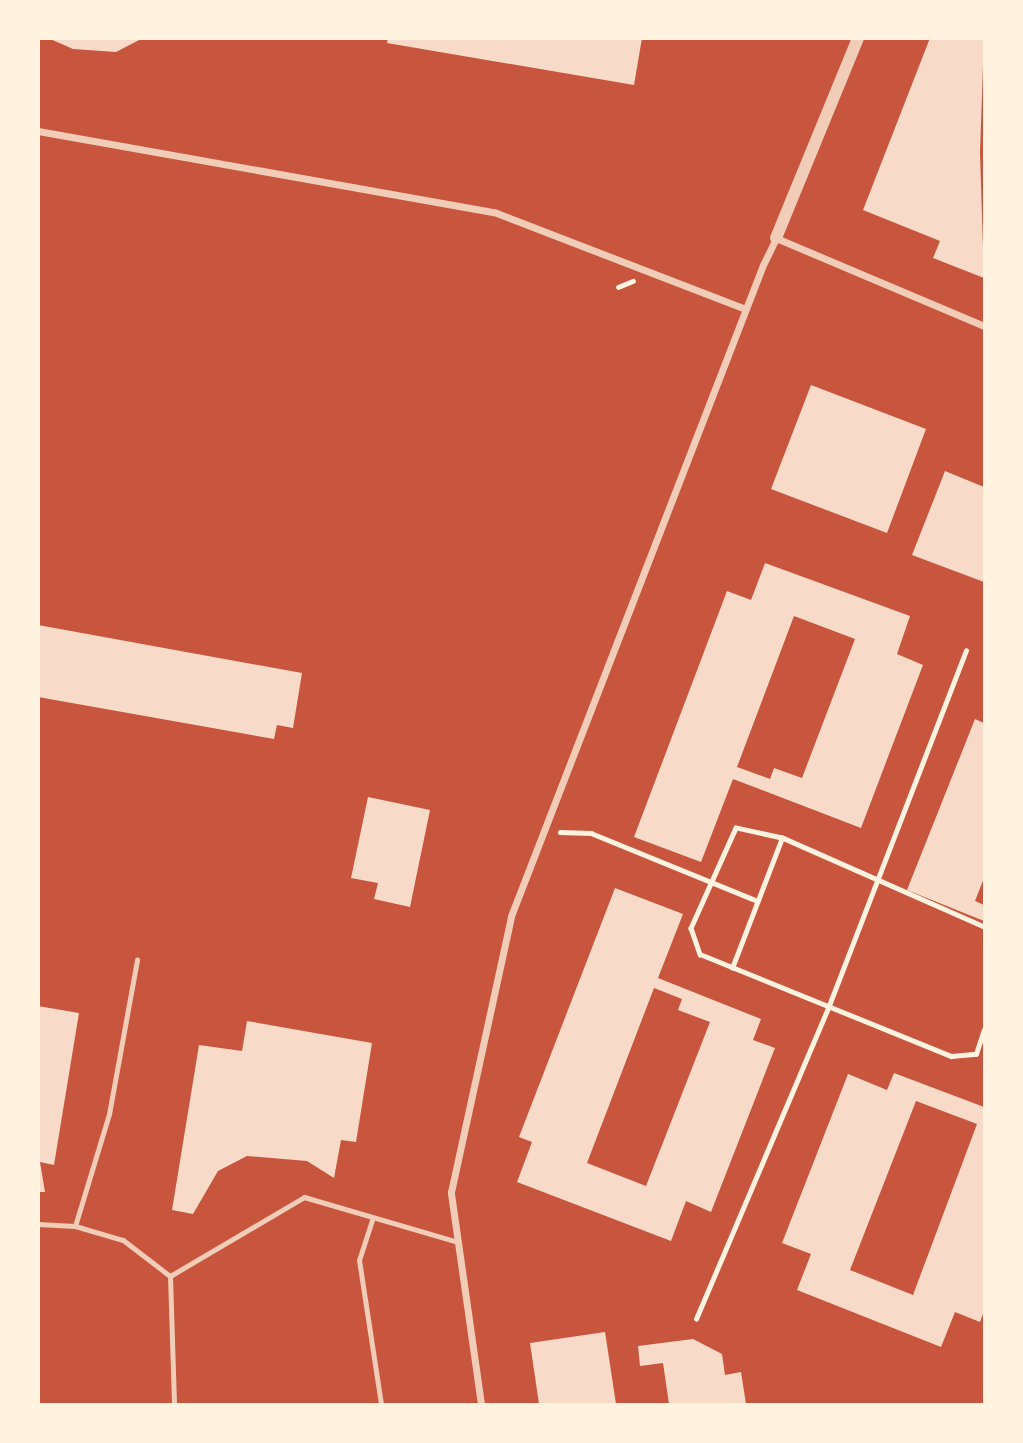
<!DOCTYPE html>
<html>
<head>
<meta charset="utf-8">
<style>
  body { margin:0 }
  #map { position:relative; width:1023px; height:1443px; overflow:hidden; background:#c8553d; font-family:Arial,sans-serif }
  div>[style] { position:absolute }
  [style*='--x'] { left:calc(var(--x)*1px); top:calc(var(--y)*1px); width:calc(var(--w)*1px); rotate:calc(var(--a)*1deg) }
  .building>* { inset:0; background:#f7dbc8 }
  .path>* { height:4.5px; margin:-2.25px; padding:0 2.25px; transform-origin:2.25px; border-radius:2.25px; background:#fff3e0 }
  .service>* { height:5px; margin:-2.5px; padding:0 2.5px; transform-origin:2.5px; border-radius:2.5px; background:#f1ccb7 }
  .minor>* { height:7px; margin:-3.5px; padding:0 3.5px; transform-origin:3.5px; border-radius:3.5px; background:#f1ccb7 }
  .tertiary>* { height:12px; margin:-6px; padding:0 6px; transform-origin:6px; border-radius:6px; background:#f1ccb7 }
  span { translate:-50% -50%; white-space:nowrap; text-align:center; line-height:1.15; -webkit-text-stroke:7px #fff3e0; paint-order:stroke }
  .frame { position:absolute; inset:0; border:40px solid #fff3e0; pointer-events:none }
</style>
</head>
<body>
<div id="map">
  <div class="building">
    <div style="clip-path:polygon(48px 38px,143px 38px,116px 52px,73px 49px)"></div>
    <div style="clip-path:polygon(388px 38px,642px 38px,634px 85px,387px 43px)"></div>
    <div style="clip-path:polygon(930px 38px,984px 38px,980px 153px,984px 278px,933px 258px,940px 241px,863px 210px)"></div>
    <div style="clip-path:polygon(811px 385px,926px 429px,887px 533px,771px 489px)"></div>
    <div style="clip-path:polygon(945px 471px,984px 487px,984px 582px,912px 555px)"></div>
    <div style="clip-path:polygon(evenodd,765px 563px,910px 616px,897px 654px,923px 665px,861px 828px,733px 779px,701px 862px,634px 837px,727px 591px,751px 600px,765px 563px,794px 616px,855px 639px,802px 778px,774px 768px,770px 779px,737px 767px,794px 616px)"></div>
    <div style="clip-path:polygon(38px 625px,302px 673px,293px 728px,277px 725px,274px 739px,38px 697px)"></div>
    <div style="clip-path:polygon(975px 719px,984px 723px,984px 878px,975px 901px,984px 905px,984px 921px,907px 890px)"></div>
    <div style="clip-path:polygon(368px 797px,430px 810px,410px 907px,374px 899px,378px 883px,351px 878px)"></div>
    <div style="clip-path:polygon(evenodd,615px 888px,683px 914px,658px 978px,761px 1019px,753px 1040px,775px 1048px,711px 1212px,686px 1201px,671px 1241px,517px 1182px,532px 1142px,519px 1137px,615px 888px,654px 988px,682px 999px,678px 1010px,710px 1022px,646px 1186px,587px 1163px,654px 988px)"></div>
    <div style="clip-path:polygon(38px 1006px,79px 1013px,54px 1165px,40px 1162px,45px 1192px,38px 1192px)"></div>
    <div style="clip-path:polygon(247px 1021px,372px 1043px,356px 1142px,341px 1140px,334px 1178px,307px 1161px,247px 1156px,218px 1171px,193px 1214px,172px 1210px,199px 1045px,242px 1051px)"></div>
    <div style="clip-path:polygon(evenodd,894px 1073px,984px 1107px,984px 1311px,980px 1322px,955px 1312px,941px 1347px,797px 1290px,811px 1254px,782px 1243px,848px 1074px,887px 1090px,894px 1073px,916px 1101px,977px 1124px,913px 1295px,850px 1270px,916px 1101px)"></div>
    <div style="clip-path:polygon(605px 1332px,616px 1404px,539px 1404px,530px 1343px)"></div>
    <div style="clip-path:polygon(693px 1339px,722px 1354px,725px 1375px,741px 1372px,746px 1404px,669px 1404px,663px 1363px,640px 1366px,638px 1346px)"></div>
  </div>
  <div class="path">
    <div style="--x:618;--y:287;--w:16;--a:-22"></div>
    <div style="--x:560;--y:832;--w:31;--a:2"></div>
    <div style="--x:591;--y:833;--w:180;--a:22.2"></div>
    <div style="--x:984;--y:927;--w:221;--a:-156.2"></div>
    <div style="--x:782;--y:838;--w:47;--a:-167.7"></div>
    <div style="--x:736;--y:828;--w:110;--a:114.2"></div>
    <div style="--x:691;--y:928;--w:28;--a:71"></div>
    <div style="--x:700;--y:954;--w:271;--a:22.1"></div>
    <div style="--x:951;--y:1056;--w:25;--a:-5"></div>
    <div style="--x:976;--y:1054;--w:25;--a:-72"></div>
    <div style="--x:732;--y:968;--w:139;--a:-69"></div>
    <div style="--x:696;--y:1319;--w:338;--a:-67"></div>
    <div style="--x:828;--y:1008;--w:383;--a:-68.9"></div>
  </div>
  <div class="service">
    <div style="--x:372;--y:1220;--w:42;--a:108"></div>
    <div style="--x:359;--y:1260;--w:146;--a:81.3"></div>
    <div style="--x:38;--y:1224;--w:37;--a:3"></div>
    <div style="--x:75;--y:1226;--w:50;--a:16.3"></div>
    <div style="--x:123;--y:1240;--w:59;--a:37.5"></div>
    <div style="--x:170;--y:1276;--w:128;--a:88.2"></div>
    <div style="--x:75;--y:1226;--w:117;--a:-73.1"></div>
    <div style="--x:109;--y:1114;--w:157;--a:-79.7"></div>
    <div style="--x:170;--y:1276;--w:156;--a:-30.5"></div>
    <div style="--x:304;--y:1197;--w:160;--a:16.3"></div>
  </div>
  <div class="minor">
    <div style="--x:38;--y:131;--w:463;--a:10.1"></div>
    <div style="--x:494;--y:212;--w:269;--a:21.1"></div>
    <div style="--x:481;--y:1404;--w:214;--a:-98.1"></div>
    <div style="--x:451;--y:1192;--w:282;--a:-77.7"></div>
    <div style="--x:511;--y:916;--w:698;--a:-68.84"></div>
    <div style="--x:763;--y:265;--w:30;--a:-64"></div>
    <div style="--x:776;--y:238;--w:226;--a:22.9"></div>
  </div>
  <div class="tertiary">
    <div style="--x:776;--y:238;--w:216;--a:-67.7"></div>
  </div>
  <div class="frame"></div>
</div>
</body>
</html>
